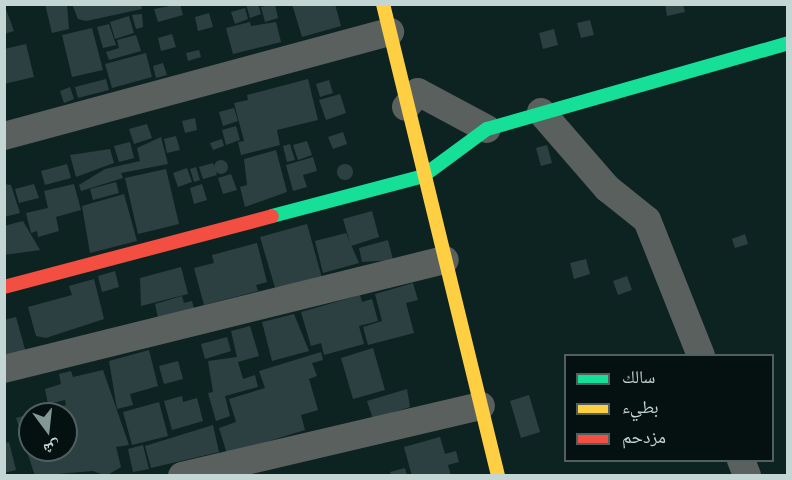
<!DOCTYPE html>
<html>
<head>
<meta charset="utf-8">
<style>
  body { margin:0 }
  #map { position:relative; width:792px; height:480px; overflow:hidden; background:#0d2321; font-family:"Times New Roman","Noto Naskh Arabic",serif }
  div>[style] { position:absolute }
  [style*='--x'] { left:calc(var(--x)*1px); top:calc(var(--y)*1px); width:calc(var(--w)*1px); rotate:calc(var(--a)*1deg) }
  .building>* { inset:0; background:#2c4041 }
  .round { border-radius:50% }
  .street>* { height:28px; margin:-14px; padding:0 14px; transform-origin:14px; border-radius:14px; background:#5a605e }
  .fast>* { height:14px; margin:-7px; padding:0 7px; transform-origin:7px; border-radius:7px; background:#16e098 }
  .slow>* { height:14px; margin:-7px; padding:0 7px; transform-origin:7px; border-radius:7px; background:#ffcf43 }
  .jam>* { height:14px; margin:-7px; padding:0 7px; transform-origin:7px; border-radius:7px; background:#f24e42 }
  span { translate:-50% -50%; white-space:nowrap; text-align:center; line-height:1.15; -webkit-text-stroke:5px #041110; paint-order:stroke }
  .frame { position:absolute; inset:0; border:6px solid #c3d6d4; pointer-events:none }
  .legend { position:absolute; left:564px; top:354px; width:210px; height:108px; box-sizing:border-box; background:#041110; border:2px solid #50605e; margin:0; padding:8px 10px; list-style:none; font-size:18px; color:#c3d6d4 }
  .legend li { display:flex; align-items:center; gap:12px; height:30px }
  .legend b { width:30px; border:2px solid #50605e }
  .north { position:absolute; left:18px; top:402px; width:60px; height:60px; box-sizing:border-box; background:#041110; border:2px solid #50605e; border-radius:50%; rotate:165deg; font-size:16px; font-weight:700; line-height:24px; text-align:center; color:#c3d6d4 }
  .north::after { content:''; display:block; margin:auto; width:21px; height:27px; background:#839795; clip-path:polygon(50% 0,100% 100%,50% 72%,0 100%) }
</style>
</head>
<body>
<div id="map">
  <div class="building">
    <div style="clip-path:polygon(4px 4px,14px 31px,4px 34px)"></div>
    <div style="clip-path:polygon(45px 4px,67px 4px,69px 29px,52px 33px)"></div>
    <div style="clip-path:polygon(72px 4px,141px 4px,142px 9px,86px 21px,78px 19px)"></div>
    <div style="clip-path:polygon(180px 4px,183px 15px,158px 22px,154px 9px)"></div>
    <div style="clip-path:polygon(246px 4px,258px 4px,261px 14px,250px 18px)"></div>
    <div style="clip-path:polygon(275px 4px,278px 18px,265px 22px,261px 7px)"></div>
    <div style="clip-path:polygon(292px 4px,335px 4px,341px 26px,302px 37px)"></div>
    <div style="clip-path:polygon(665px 4px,683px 4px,685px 12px,667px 16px)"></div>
    <div style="clip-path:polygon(245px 8px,248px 19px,235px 24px,231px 12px)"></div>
    <div style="clip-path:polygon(209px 13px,213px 27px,198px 31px,195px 17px)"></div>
    <div style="clip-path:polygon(142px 14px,143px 27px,136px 29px,132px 15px)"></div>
    <div style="clip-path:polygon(129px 16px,134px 33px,115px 39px,110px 22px)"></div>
    <div style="clip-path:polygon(590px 20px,594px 35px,581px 38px,577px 23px)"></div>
    <div style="clip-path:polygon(250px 22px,251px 26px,276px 22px,281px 42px,233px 54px,226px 28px)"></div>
    <div style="clip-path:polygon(109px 24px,116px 45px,103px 48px,97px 27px)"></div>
    <div style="clip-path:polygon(92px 28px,103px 70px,72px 77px,62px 35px)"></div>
    <div style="clip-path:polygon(554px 29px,558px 45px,543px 49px,539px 33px)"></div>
    <div style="clip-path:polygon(172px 34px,176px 47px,161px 51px,158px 38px)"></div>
    <div style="clip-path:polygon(136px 35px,141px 51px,109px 60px,106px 52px,119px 48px,117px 40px)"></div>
    <div style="clip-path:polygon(26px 44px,34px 77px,4px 84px,4px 49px)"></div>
    <div style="clip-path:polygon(199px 50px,201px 57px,188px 61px,186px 53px)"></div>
    <div style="clip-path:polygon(146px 53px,152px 77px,112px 88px,105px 64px)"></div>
    <div style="clip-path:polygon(163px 63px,167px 75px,156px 78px,153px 66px)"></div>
    <div style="clip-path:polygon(106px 79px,109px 90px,78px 98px,75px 87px)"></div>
    <div style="clip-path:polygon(308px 79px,318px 120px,277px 130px,280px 145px,241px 155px,238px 142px,244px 141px,234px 103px,248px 100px,247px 95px)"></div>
    <div style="clip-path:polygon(329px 80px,333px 93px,320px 97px,316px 84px)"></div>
    <div style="clip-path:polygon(70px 87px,74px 99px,64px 103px,60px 91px)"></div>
    <div style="clip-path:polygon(340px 94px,346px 113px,326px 120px,319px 100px)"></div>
    <div style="clip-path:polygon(234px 108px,238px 121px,223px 126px,219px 112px)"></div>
    <div style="clip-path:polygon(195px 118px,197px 130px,185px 133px,182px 121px)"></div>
    <div style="clip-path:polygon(147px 124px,152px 138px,134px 144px,129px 129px)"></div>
    <div style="clip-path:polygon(236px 126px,240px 140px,226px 145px,222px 130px)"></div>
    <div style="clip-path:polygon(343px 132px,347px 144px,333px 149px,328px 137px)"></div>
    <div style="clip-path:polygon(176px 136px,180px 150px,167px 153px,164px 139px)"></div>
    <div style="clip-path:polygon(161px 137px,168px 164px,121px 173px,123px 178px,81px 191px,79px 185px,105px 169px,140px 161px,137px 148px)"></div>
    <div style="clip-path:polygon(222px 139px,224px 146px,213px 150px,210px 143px)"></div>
    <div style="clip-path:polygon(307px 141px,312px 155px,298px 160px,293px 145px)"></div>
    <div style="clip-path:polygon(130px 142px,134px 158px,119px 162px,114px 146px)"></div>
    <div style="clip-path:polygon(290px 144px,295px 160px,287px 162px,283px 146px)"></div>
    <div style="clip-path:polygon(547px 145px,552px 163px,541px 166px,536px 148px)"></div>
    <div style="clip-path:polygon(110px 149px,114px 163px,76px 177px,70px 155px)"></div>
    <div style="clip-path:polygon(276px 150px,287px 192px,245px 207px,240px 187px,247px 185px,244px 159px)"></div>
    <div style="clip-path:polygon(313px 157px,317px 171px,303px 175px,307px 187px,293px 191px,286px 165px)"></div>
    <div class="round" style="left:214px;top:160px;width:14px;height:14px"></div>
    <div style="clip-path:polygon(213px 163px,217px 175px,203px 179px,199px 167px)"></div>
    <div style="clip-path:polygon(67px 164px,71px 178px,45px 185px,41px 171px)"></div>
    <div class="round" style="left:337px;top:164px;width:16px;height:16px"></div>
    <div style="clip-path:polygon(196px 167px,200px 180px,194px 182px,190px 169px)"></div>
    <div style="clip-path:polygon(187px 168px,192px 182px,178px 187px,173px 173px)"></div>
    <div style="clip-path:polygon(166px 169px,179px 224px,138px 234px,125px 178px)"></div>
    <div style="clip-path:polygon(231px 174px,237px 190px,223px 194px,218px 178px)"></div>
    <div style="clip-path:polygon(116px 182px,119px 193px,93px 200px,90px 189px)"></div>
    <div style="clip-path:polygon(4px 184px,11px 185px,20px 213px,4px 217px)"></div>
    <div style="clip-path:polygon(34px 184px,39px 198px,19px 203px,15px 189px)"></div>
    <div style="clip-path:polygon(74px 184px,81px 210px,56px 217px,59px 231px,38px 237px,37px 231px,31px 233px,26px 213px,48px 208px,44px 191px)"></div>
    <div style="clip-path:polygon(202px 184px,207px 200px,194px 204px,190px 188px)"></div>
    <div style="clip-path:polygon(124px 194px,137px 241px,90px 253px,82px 206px)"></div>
    <div style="clip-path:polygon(372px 211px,379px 237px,351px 246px,343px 219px)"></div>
    <div style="clip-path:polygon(23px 221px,40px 250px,4px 255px,4px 226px)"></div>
    <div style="clip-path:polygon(307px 224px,322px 278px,276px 291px,260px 237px)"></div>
    <div style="clip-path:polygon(346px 233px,359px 263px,323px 273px,315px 241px)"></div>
    <div style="clip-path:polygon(745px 234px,748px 244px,735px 248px,732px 239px)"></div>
    <div style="clip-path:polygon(388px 240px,393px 260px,362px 262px,359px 248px)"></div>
    <div style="clip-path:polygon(257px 243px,267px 282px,256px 285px,258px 291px,204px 305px,194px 268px,214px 263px,212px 255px)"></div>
    <div style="clip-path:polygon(586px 259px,590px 274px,574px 279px,570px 263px)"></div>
    <div style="clip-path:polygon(181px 267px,188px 294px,141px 306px,140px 278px)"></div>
    <div style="clip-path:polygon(115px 271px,119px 287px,102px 292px,98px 276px)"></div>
    <div style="clip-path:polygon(627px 276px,632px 290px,618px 295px,613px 281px)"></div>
    <div style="clip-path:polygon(94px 279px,104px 319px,46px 338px,36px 336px,28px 307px,72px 295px,69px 286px)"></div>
    <div style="clip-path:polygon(413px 283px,418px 300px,406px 303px,414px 333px,368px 345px,363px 327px,382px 321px,375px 294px)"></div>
    <div style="clip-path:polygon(360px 295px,362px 302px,372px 299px,378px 321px,359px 326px,364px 344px,324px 355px,321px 343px,311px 346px,301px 312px)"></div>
    <div style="clip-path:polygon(182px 296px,184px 303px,192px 301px,195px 312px,159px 322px,155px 304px)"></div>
    <div style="clip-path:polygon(294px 314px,309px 351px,272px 361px,262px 322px)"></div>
    <div style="clip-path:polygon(16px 317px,26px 353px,4px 359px,4px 320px)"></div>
    <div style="clip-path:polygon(250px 326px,259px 356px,238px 362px,243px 379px,255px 375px,258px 387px,225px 396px,230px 416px,216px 421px,208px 393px,213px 392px,208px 361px,237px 357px,231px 331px)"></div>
    <div style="clip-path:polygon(227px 337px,231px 351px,205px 359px,201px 344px)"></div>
    <div style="clip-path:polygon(373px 348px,385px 390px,353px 399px,341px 358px)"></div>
    <div style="clip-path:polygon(149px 350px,158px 386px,130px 394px,133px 405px,117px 409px,109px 361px)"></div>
    <div style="clip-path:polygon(321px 352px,323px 360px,312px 363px,317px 376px,309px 379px,318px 410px,301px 415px,305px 430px,227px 454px,219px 428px,236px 422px,229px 399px,265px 388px,259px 371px)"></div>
    <div style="clip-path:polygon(178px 361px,183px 379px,164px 384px,159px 366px)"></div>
    <div style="clip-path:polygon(103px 370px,129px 445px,116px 447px,121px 467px,106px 476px,93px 471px,35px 476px,16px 418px,30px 414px,30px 450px,66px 450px,66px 414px,34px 414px,66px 405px,65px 400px,48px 404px,45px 389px,61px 384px,59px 374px,71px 371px,73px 377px)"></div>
    <div style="clip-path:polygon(407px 389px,410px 407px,373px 419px,367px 401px)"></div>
    <div style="clip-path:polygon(529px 395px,540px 432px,521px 438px,510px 401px)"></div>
    <div style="clip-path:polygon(182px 396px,183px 402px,197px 398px,203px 421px,172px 430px,164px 401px)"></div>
    <div style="clip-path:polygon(159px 402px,168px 436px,132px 445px,123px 412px)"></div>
    <div style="clip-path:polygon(213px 425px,219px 452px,151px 468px,145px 446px)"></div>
    <div style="clip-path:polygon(440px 437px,445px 454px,456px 451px,459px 462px,448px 465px,451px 476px,412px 476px,404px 447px)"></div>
    <div style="clip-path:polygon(9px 442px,16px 470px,4px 473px,4px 443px)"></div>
    <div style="clip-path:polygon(143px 445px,149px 469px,133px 472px,128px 449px)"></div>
    <div style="clip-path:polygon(405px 468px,407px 476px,391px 476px,390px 472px)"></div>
  </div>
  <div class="street">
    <div style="--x:406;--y:107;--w:19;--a:-51"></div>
    <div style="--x:418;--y:92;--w:78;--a:28.2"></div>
    <div style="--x:541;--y:112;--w:101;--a:49"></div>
    <div style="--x:607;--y:188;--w:51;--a:38.7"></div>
    <div style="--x:647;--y:220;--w:146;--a:68.3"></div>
    <div style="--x:4;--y:136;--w:400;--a:-15.1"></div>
    <div style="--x:4;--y:369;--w:454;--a:-13.9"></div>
    <div style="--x:741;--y:460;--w:17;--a:69"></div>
    <div style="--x:182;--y:476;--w:307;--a:-13.2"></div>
  </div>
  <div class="fast">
    <div style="--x:272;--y:216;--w:156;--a:-14.8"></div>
    <div style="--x:423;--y:176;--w:79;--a:-36.3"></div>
    <div style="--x:487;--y:129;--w:313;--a:-15.9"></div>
  </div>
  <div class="slow">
    <div style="--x:383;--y:4;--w:486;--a:76.3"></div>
  </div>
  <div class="jam">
    <div style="--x:4;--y:287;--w:277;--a:-14.8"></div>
  </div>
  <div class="frame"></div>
  <ul class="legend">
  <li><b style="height:8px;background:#16e098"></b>سالك</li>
  <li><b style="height:8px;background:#ffcf43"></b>بطيء</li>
  <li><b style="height:8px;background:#f24e42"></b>مزدحم</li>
  </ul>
  <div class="north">ش</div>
</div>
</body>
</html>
